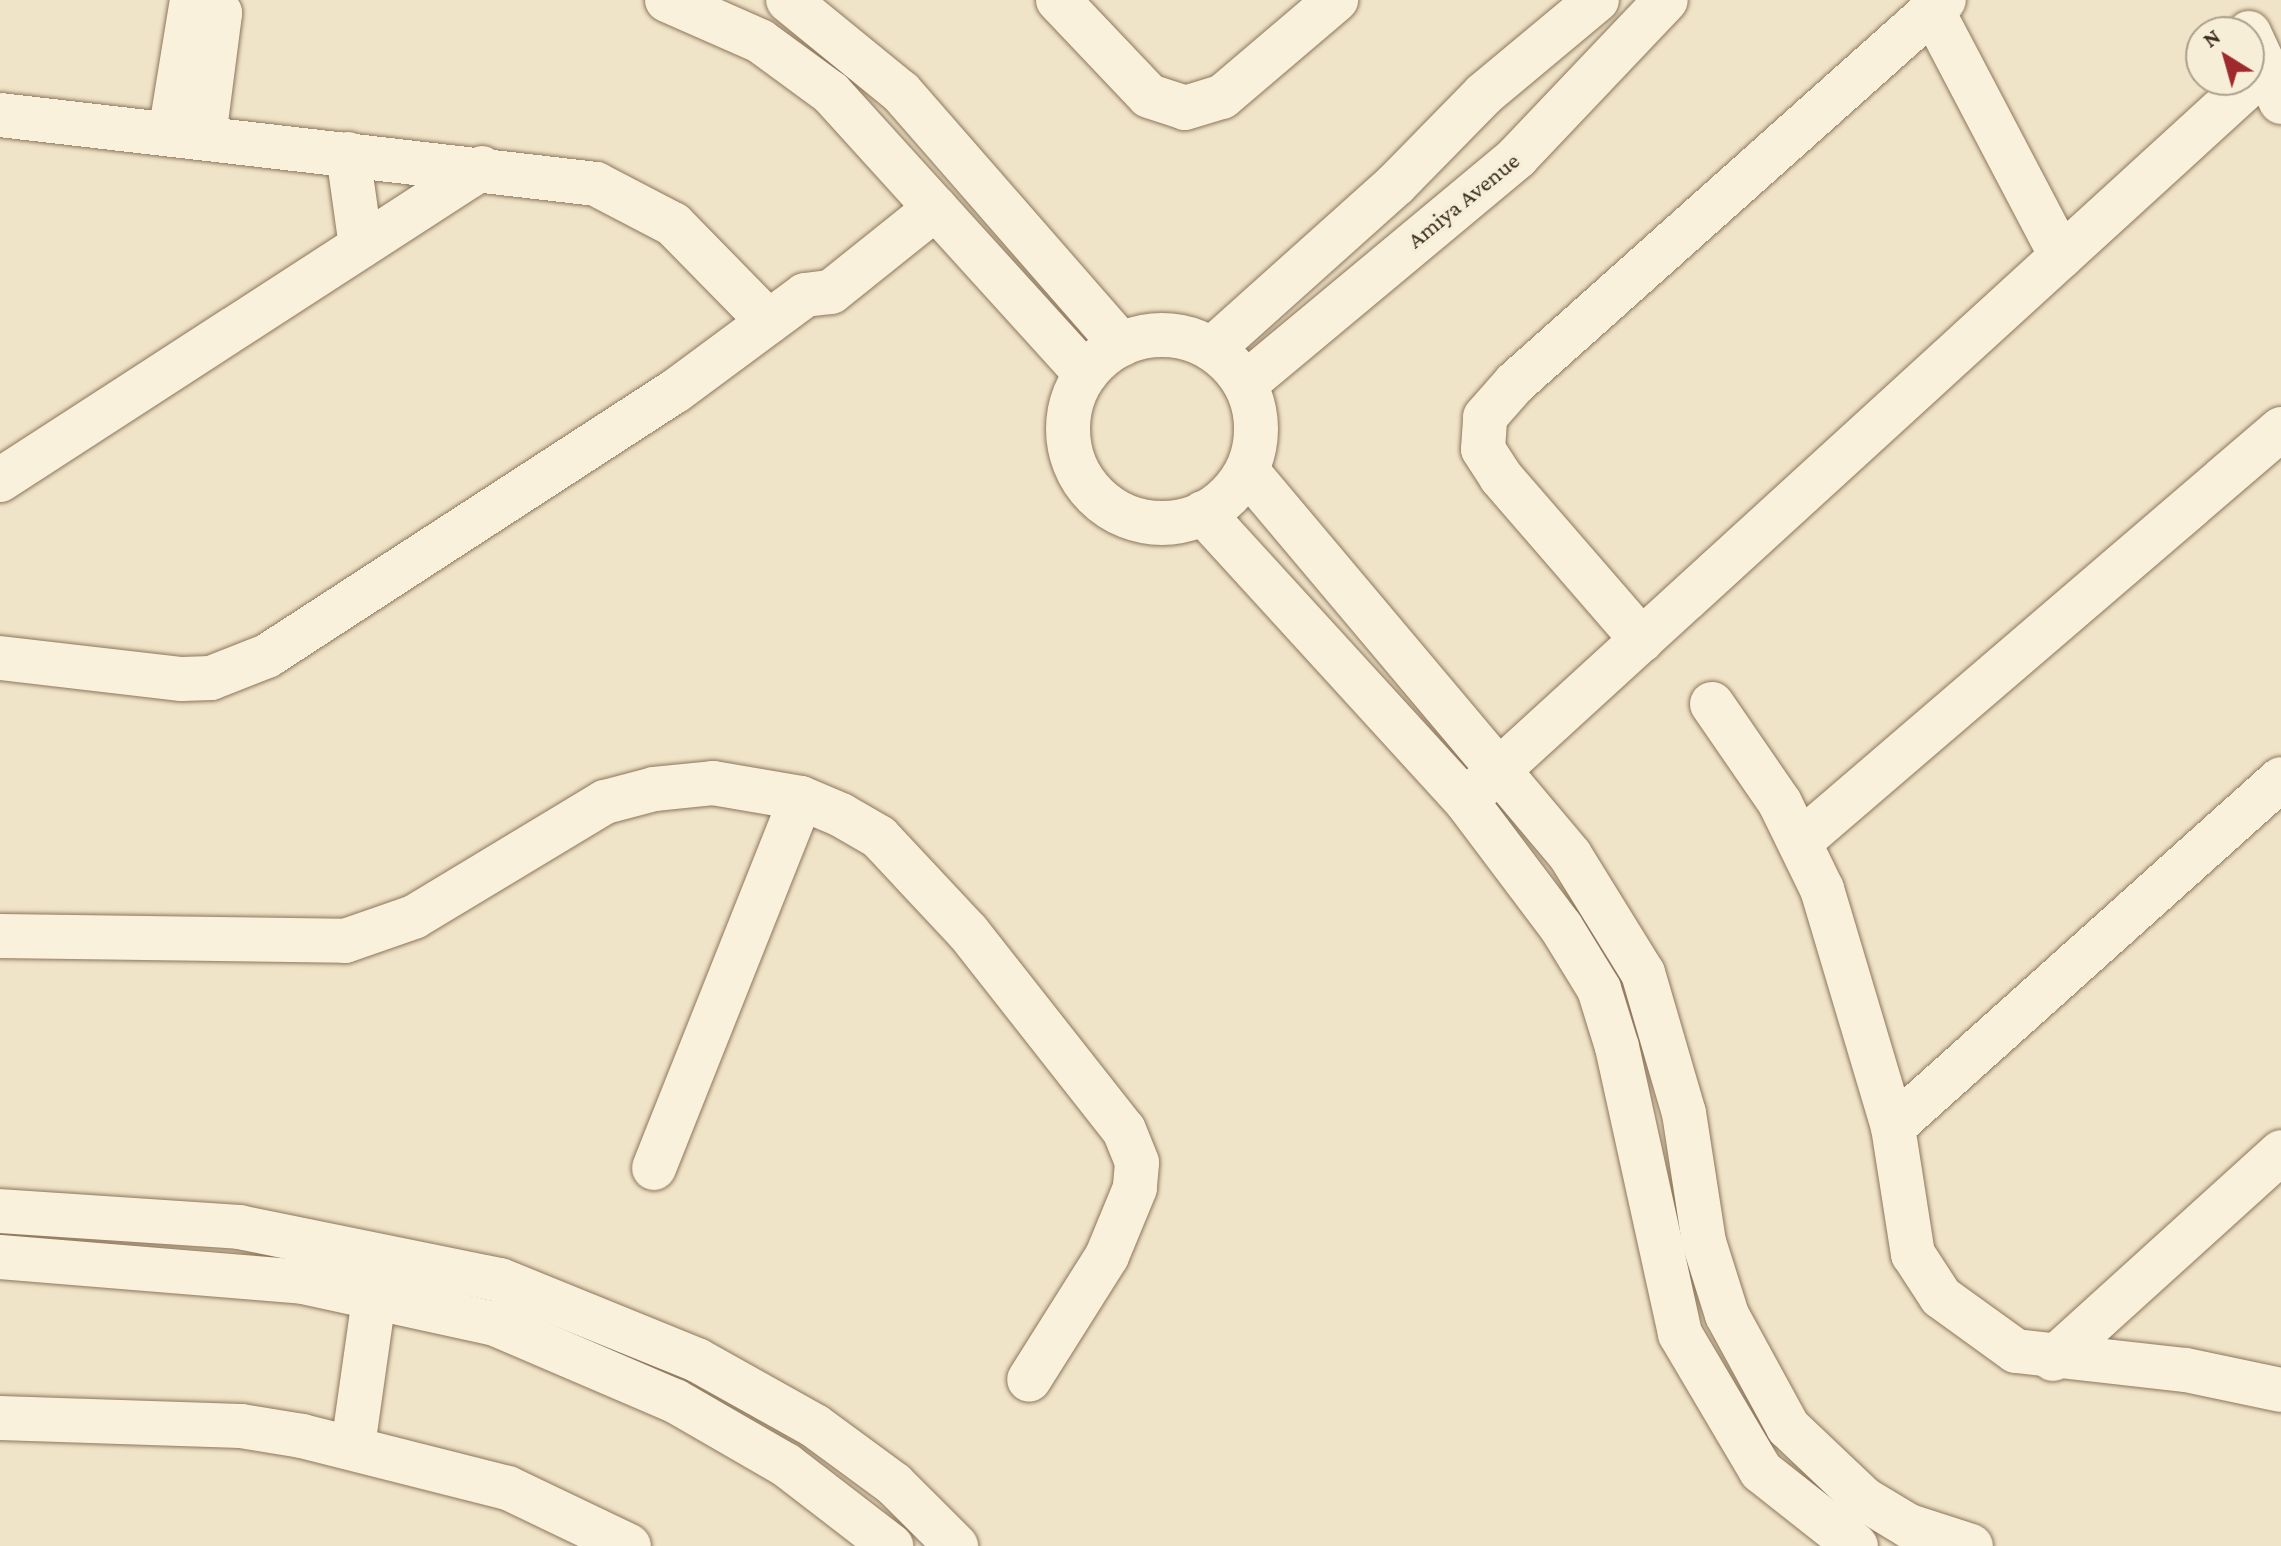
<!DOCTYPE html>
<html>
<head>
<meta charset="utf-8">
<style>
  body { margin:0 }
  #map { position:relative; width:2281px; height:1546px; overflow:hidden; background:#f0e4c8; font-family:"Crimson Pro",serif }
  div>[style] { position:absolute }
  [style*='--x'] { left:calc(var(--x)*1px); top:calc(var(--y)*1px); width:calc(var(--w)*1px); rotate:calc(var(--a)*1deg) }
  .roads { filter:drop-shadow(0 0 2px #8d765c) drop-shadow(0 0 2px #8d765c) }
  .minor>* { height:44px; margin:-22px; padding:0 22px; transform-origin:22px; border-radius:22px; background:#faf1dc }
  .minor>.ring { margin:-22px; padding:0; box-sizing:content-box; background:none; border:44px solid #faf1dc; border-radius:50% }
  span { translate:-50% -50%; white-space:nowrap; text-align:center; line-height:1.15; -webkit-text-stroke:7px #f7eed8; paint-order:stroke }
  .street-label { font-size:24px; color:#3d2e20 }
  .north { position:absolute; left:2185px; top:16px; width:80px; height:80px; box-sizing:border-box; background:#f7eed8; border:2px solid #ada18e; border-radius:50%; rotate:323deg; font-size:22px; font-weight:700; line-height:32px; text-align:center; color:#3d2e20 }
  .north::after { content:''; display:block; margin:auto; width:28px; height:36px; background:#9e2a2b; clip-path:polygon(50% 0,100% 100%,50% 72%,0 100%) }
</style>
</head>
<body>
<div id="map">
  <div class="roads">
    <div class="minor">
      <div style="--x:667;--y:0;--w:102;--a:23.8"></div>
      <div style="--x:760;--y:41;--w:88;--a:36.2"></div>
      <div style="--x:831;--y:93;--w:379;--a:47.8"></div>
      <div style="--x:788;--y:0;--w:146;--a:39.2"></div>
      <div style="--x:901;--y:92;--w:335;--a:48.9"></div>
      <div style="--x:1058;--y:0;--w:132;--a:46.5"></div>
      <div style="--x:1149;--y:96;--w:38;--a:18"></div>
      <div style="--x:1185;--y:108;--w:39;--a:-17"></div>
      <div style="--x:1222;--y:97;--w:150;--a:-40.4"></div>
      <div style="--x:1932;--y:10;--w:278;--a:62.3"></div>
      <div style="--x:2249;--y:33;--w:76;--a:65.1"></div>
      <div style="--x:0;--y:115;--w:600;--a:6.6"></div>
      <div style="--x:596;--y:184;--w:87;--a:27.5"></div>
      <div style="--x:673;--y:224;--w:137;--a:45.6"></div>
      <div style="--x:170;--y:134;--w:136;--a:-80.7"></div>
      <div style="--x:204;--y:137;--w:125;--a:-82.6"></div>
      <div style="--x:220;--y:13;--w:15;--a:-122"></div>
      <div style="--x:348;--y:154;--w:93;--a:82"></div>
      <div class="ring" style="left:1068px;top:335px;width:144px;height:144px"></div>
      <div style="--x:1212;--y:349;--w:246;--a:-41.9"></div>
      <div style="--x:1395;--y:185;--w:127;--a:-45.6"></div>
      <div style="--x:1484;--y:94;--w:147;--a:-39.8"></div>
      <div style="--x:1245;--y:384;--w:354;--a:-39.8"></div>
      <div style="--x:1517;--y:157;--w:216;--a:-46.5"></div>
      <div style="--x:1247;--y:471;--w:502;--a:49.93"></div>
      <div style="--x:1570;--y:855;--w:139;--a:58.3"></div>
      <div style="--x:1643;--y:973;--w:146;--a:73.7"></div>
      <div style="--x:1684;--y:1113;--w:131;--a:81.2"></div>
      <div style="--x:1704;--y:1242;--w:77;--a:72.5"></div>
      <div style="--x:1727;--y:1315;--w:128;--a:61.4"></div>
      <div style="--x:1788;--y:1427;--w:105;--a:43.5"></div>
      <div style="--x:1864;--y:1499;--w:52;--a:31"></div>
      <div style="--x:1909;--y:1526;--w:65;--a:17.9"></div>
      <div style="--x:0;--y:480;--w:574;--a:-32.92"></div>
      <div style="--x:1203;--y:513;--w:390;--a:47.6"></div>
      <div style="--x:1466;--y:801;--w:158;--a:53"></div>
      <div style="--x:1561;--y:927;--w:73;--a:58.5"></div>
      <div style="--x:1599;--y:989;--w:61;--a:72.8"></div>
      <div style="--x:1617;--y:1047;--w:294;--a:77.6"></div>
      <div style="--x:1680;--y:1334;--w:159;--a:59.4"></div>
      <div style="--x:1761;--y:1471;--w:121;--a:38.3"></div>
      <div style="--x:1642;--y:640;--w:216;--a:-130.9"></div>
      <div style="--x:1501;--y:477;--w:33;--a:-123"></div>
      <div style="--x:1483;--y:449;--w:32;--a:-86"></div>
      <div style="--x:1485;--y:417;--w:45;--a:-48.6"></div>
      <div style="--x:1515;--y:383;--w:575;--a:-41.76"></div>
      <div style="--x:0;--y:658;--w:183;--a:6.6"></div>
      <div style="--x:182;--y:679;--w:29;--a:-2"></div>
      <div style="--x:211;--y:678;--w:60;--a:-21.4"></div>
      <div style="--x:267;--y:656;--w:485;--a:-33"></div>
      <div style="--x:674;--y:392;--w:163;--a:-36.5"></div>
      <div style="--x:805;--y:295;--w:26;--a:-7"></div>
      <div style="--x:831;--y:292;--w:134;--a:-38.7"></div>
      <div style="--x:1712;--y:704;--w:120;--a:55.5"></div>
      <div style="--x:1780;--y:803;--w:96;--a:64"></div>
      <div style="--x:1822;--y:889;--w:248;--a:73.4"></div>
      <div style="--x:1893;--y:1127;--w:129;--a:81.1"></div>
      <div style="--x:1913;--y:1254;--w:51;--a:56.9"></div>
      <div style="--x:1941;--y:1297;--w:92;--a:35.8"></div>
      <div style="--x:2016;--y:1351;--w:171;--a:6.4"></div>
      <div style="--x:2186;--y:1370;--w:97;--a:11.9"></div>
      <div style="--x:1476;--y:791;--w:1070;--a:-42.42"></div>
      <div style="--x:1802;--y:840;--w:631;--a:-40.63"></div>
      <div style="--x:0;--y:936;--w:345;--a:0.8"></div>
      <div style="--x:345;--y:941;--w:73;--a:-19.2"></div>
      <div style="--x:414;--y:917;--w:223;--a:-31.1"></div>
      <div style="--x:605;--y:802;--w:51;--a:-14.9"></div>
      <div style="--x:654;--y:789;--w:59;--a:-5.8"></div>
      <div style="--x:713;--y:783;--w:89;--a:9.7"></div>
      <div style="--x:801;--y:798;--w:43;--a:23"></div>
      <div style="--x:841;--y:815;--w:44;--a:30.1"></div>
      <div style="--x:879;--y:837;--w:130;--a:46.9"></div>
      <div style="--x:968;--y:932;--w:252;--a:51.8"></div>
      <div style="--x:1124;--y:1130;--w:35;--a:68"></div>
      <div style="--x:1137;--y:1163;--w:25;--a:95"></div>
      <div style="--x:1135;--y:1188;--w:74;--a:112.4"></div>
      <div style="--x:1107;--y:1256;--w:146;--a:122.2"></div>
      <div style="--x:1893;--y:1127;--w:521;--a:-41.89"></div>
      <div style="--x:654;--y:1168;--w:398;--a:-68.3"></div>
      <div style="--x:0;--y:1211;--w:240;--a:3.8"></div>
      <div style="--x:239;--y:1227;--w:266;--a:11.5"></div>
      <div style="--x:500;--y:1280;--w:213;--a:22.1"></div>
      <div style="--x:697;--y:1360;--w:135;--a:29.2"></div>
      <div style="--x:815;--y:1426;--w:98;--a:36.3"></div>
      <div style="--x:894;--y:1484;--w:88;--a:45"></div>
      <div style="--x:0;--y:1257;--w:304;--a:4.7"></div>
      <div style="--x:303;--y:1282;--w:197;--a:12.3"></div>
      <div style="--x:495;--y:1324;--w:196;--a:23.2"></div>
      <div style="--x:675;--y:1401;--w:128;--a:30"></div>
      <div style="--x:786;--y:1465;--w:133;--a:37.6"></div>
      <div style="--x:2053;--y:1359;--w:308;--a:-42.2"></div>
      <div style="--x:0;--y:1418;--w:241;--a:1.9"></div>
      <div style="--x:241;--y:1426;--w:62;--a:9.3"></div>
      <div style="--x:302;--y:1436;--w:212;--a:14.2"></div>
      <div style="--x:508;--y:1488;--w:134;--a:25.6"></div>
      <div style="--x:353;--y:1446;--w:178;--a:-81.9"></div>
    </div>
  </div>
  <div class="street-label">
    <span style="left:1463px;top:200px;rotate:-39deg">Amiya Avenue</span>
  </div>
  <div class="north">N</div>
</div>
</body>
</html>
